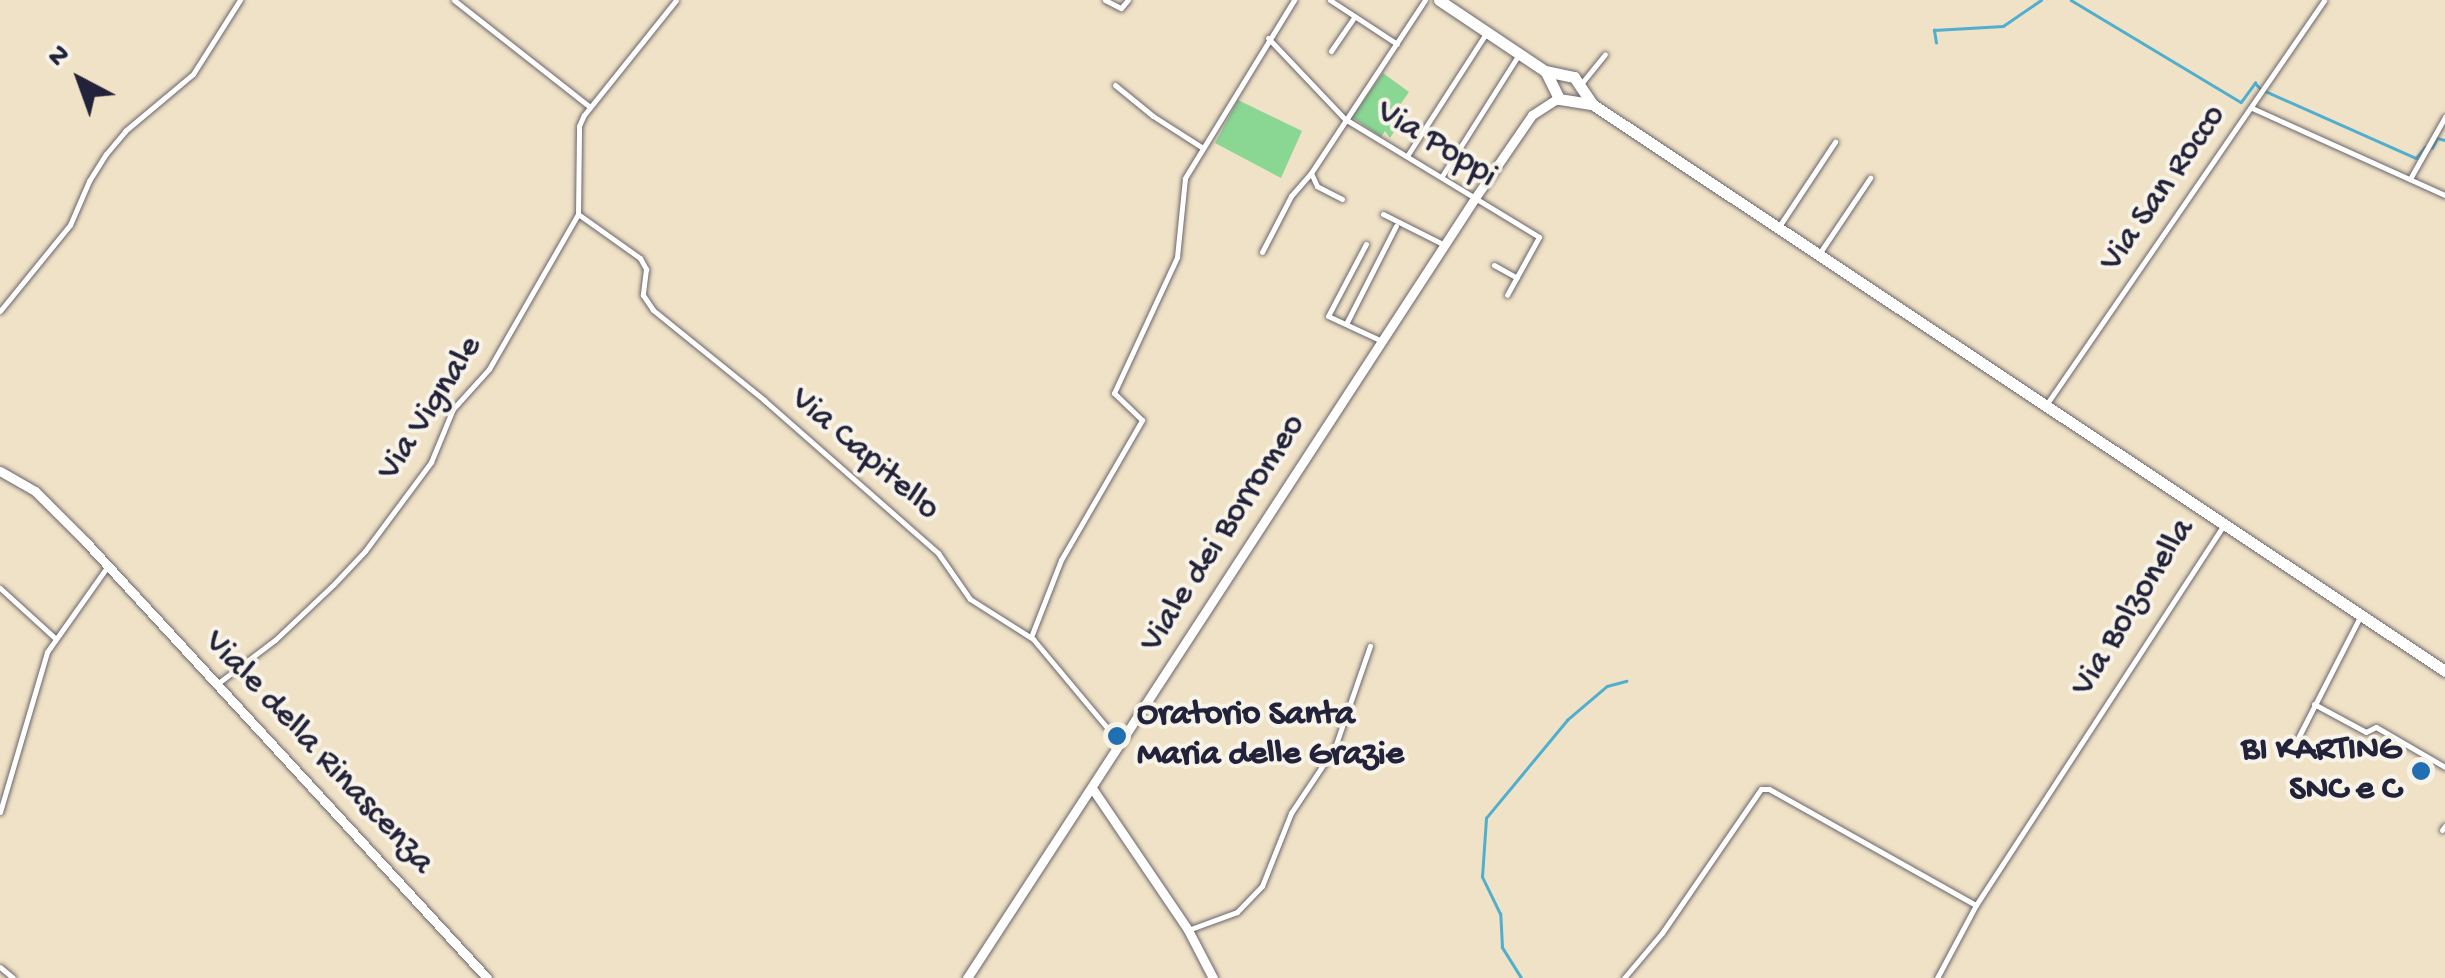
<!DOCTYPE html>
<html>
<head>
<meta charset="utf-8">
<style>
  body { margin:0 }
  #map { position:relative; width:2445px; height:978px; overflow:hidden; background:#f0e2c6; font-family:"Gochi Hand",sans-serif }
  div>[style] { position:absolute }
  [style*='--x'] { left:calc(var(--x)*1px); top:calc(var(--y)*1px); width:calc(var(--w)*1px); rotate:calc(var(--a)*1deg) }
  .green>* { inset:0; background:#8ad794 }
  .stream>* { height:2.5px; margin:-1.25px; padding:0 1.25px; transform-origin:1.25px; border-radius:1.25px; background:#50afce }
  .roads { filter:drop-shadow(0 0 2px #6a656c) drop-shadow(0 0 2px #6a656c) }
  .street>* { height:5px; margin:-2.5px; padding:0 2.5px; transform-origin:2.5px; border-radius:2.5px; background:#fff }
  .secondary>* { height:9px; margin:-4.5px; padding:0 4.5px; transform-origin:4.5px; border-radius:4.5px; background:#fff }
  .primary>* { height:11px; margin:-5.5px; padding:0 5.5px; transform-origin:5.5px; border-radius:5.5px; background:#fff }
  .dots>* { width:28px; height:28px; translate:-50% -50%; box-sizing:border-box; border:5px solid #f7f3e8; border-radius:50% }
  span { translate:-50% -50%; white-space:nowrap; text-align:center; line-height:1.15; -webkit-text-stroke:8px #f7f3e8; paint-order:stroke }
  .street-label { font-size:35px; color:#22223b }
  .poi-label { font-size:35px; color:#22223b; font-weight:700 }
  .left { translate:0 -50%; text-align:left }
  .right { translate:-100% -50%; text-align:right }
  .north { position:absolute; left:30px; top:30px; width:100px; height:100px; -webkit-text-stroke:8px #f7f3e8; paint-order:stroke; rotate:319deg; font-size:28px; font-weight:700; line-height:40px; text-align:center; color:#22223b }
  .north::after { content:''; display:block; margin:auto; width:35px; height:45px; background:#22223b; clip-path:polygon(50% 0,100% 100%,50% 72%,0 100%) }
</style>
</head>
<body>
<div id="map">
  <div class="green">
    <div style="clip-path:polygon(1383px 73px,1409px 92px,1400px 105px,1407px 111px,1390px 138px,1385px 131px,1381px 137px,1352px 117px)"></div>
    <div style="clip-path:polygon(1238px 100px,1302px 131px,1281px 178px,1215px 143px)"></div>
  </div>
  <div class="stream">
    <div style="--x:2071;--y:0;--w:198;--a:31"></div>
    <div style="--x:2241;--y:102;--w:24;--a:-54"></div>
    <div style="--x:2255;--y:83;--w:7;--a:45"></div>
    <div style="--x:1936;--y:43;--w:13;--a:-99"></div>
    <div style="--x:1934;--y:30;--w:69;--a:-3.3"></div>
    <div style="--x:2003;--y:26;--w:46;--a:-34.4"></div>
    <div style="--x:2265;--y:91;--w:165;--a:23.9"></div>
    <div style="--x:2416;--y:158;--w:14;--a:-51"></div>
    <div style="--x:2432;--y:148;--w:11;--a:-63"></div>
    <div style="--x:2437;--y:138;--w:8;--a:14"></div>
    <div style="--x:1521;--y:978;--w:36;--a:-122"></div>
    <div style="--x:1502;--y:947;--w:33;--a:-93"></div>
    <div style="--x:1500;--y:914;--w:41;--a:-115.9"></div>
    <div style="--x:1482;--y:877;--w:59;--a:-86.1"></div>
    <div style="--x:1486;--y:818;--w:127;--a:-50.4"></div>
    <div style="--x:1567;--y:720;--w:52;--a:-40.4"></div>
    <div style="--x:1607;--y:686;--w:20;--a:-15"></div>
  </div>
  <div class="roads">
    <div class="street">
      <div style="--x:454;--y:0;--w:173;--a:38.2"></div>
      <div style="--x:1105;--y:0;--w:18;--a:27"></div>
      <div style="--x:1121;--y:8;--w:11;--a:-49"></div>
      <div style="--x:1330;--y:0;--w:80;--a:33.3"></div>
      <div style="--x:1268;--y:38;--w:112;--a:46.5"></div>
      <div style="--x:1345;--y:119;--w:227;--a:31.3"></div>
      <div style="--x:1539;--y:237;--w:66;--a:118.9"></div>
      <div style="--x:1331;--y:51;--w:42;--a:-55.6"></div>
      <div style="--x:1581;--y:84;--w:38;--a:-51"></div>
      <div style="--x:1115;--y:85;--w:49;--a:39.2"></div>
      <div style="--x:1153;--y:116;--w:59;--a:32.6"></div>
      <div style="--x:2252;--y:108;--w:212;--a:24.3"></div>
      <div style="--x:1407;--y:156;--w:148;--a:-57.2"></div>
      <div style="--x:1442;--y:176;--w:142;--a:-57.7"></div>
      <div style="--x:2411;--y:177;--w:69;--a:-60.5"></div>
      <div style="--x:1342;--y:199;--w:28;--a:-153"></div>
      <div style="--x:1317;--y:186;--w:14;--a:-115"></div>
      <div style="--x:1311;--y:173;--w:207;--a:-56.6"></div>
      <div style="--x:578;--y:214;--w:76;--a:35.4"></div>
      <div style="--x:640;--y:258;--w:13;--a:61"></div>
      <div style="--x:646;--y:269;--w:26;--a:97"></div>
      <div style="--x:643;--y:295;--w:18;--a:56"></div>
      <div style="--x:653;--y:310;--w:143;--a:39"></div>
      <div style="--x:764;--y:400;--w:232;--a:41.3"></div>
      <div style="--x:938;--y:553;--w:56;--a:55.2"></div>
      <div style="--x:970;--y:599;--w:75;--a:32.4"></div>
      <div style="--x:1033;--y:639;--w:134;--a:50.1"></div>
      <div style="--x:1383;--y:214;--w:69;--a:26.6"></div>
      <div style="--x:1780;--y:225;--w:100;--a:-56.5"></div>
      <div style="--x:1366;--y:244;--w:81;--a:117.8"></div>
      <div style="--x:1328;--y:316;--w:60;--a:24.8"></div>
      <div style="--x:1262;--y:252;--w:63;--a:-62.6"></div>
      <div style="--x:1291;--y:196;--w:29;--a:-49"></div>
      <div style="--x:1819;--y:254;--w:92;--a:-56.1"></div>
      <div style="--x:1494;--y:265;--w:26;--a:29"></div>
      <div style="--x:0;--y:311;--w:111;--a:-50.9"></div>
      <div style="--x:70;--y:225;--w:48;--a:-66.6"></div>
      <div style="--x:89;--y:181;--w:32;--a:-58"></div>
      <div style="--x:106;--y:154;--w:30;--a:-50"></div>
      <div style="--x:125;--y:131;--w:89;--a:-40"></div>
      <div style="--x:193;--y:74;--w:88;--a:-57.6"></div>
      <div style="--x:1346;--y:324;--w:110;--a:-63"></div>
      <div style="--x:2046;--y:405;--w:491;--a:-55.5"></div>
      <div style="--x:0;--y:588;--w:74;--a:42.3"></div>
      <div style="--x:1031;--y:637;--w:83;--a:-68.7"></div>
      <div style="--x:1061;--y:560;--w:162;--a:-59.9"></div>
      <div style="--x:1142;--y:420;--w:39;--a:-136"></div>
      <div style="--x:1114;--y:393;--w:150;--a:-65.1"></div>
      <div style="--x:1177;--y:257;--w:79;--a:-84.2"></div>
      <div style="--x:1185;--y:178;--w:209;--a:-58.5"></div>
      <div style="--x:217;--y:684;--w:73;--a:-37.2"></div>
      <div style="--x:275;--y:640;--w:81;--a:-43.5"></div>
      <div style="--x:334;--y:584;--w:45;--a:-46.8"></div>
      <div style="--x:365;--y:551;--w:111;--a:-53.4"></div>
      <div style="--x:431;--y:462;--w:57;--a:-67.5"></div>
      <div style="--x:453;--y:409;--w:54;--a:-48"></div>
      <div style="--x:489;--y:369;--w:179;--a:-60.1"></div>
      <div style="--x:578;--y:214;--w:88;--a:-89.3"></div>
      <div style="--x:579;--y:126;--w:12;--a:-66"></div>
      <div style="--x:584;--y:115;--w:147;--a:-51.3"></div>
      <div style="--x:2314;--y:704;--w:59;--a:28.3"></div>
      <div style="--x:2366;--y:732;--w:11;--a:-27"></div>
      <div style="--x:2376;--y:727;--w:80;--a:30.1"></div>
      <div style="--x:2298;--y:738;--w:136;--a:-62.9"></div>
      <div style="--x:0;--y:812;--w:167;--a:-73.6"></div>
      <div style="--x:47;--y:652;--w:105;--a:-54.7"></div>
      <div style="--x:2442;--y:830;--w:5;--a:-53"></div>
      <div style="--x:1188;--y:930;--w:52;--a:-20.2"></div>
      <div style="--x:1237;--y:912;--w:36;--a:-46"></div>
      <div style="--x:1262;--y:886;--w:79;--a:-68.3"></div>
      <div style="--x:1291;--y:813;--w:79;--a:-56.3"></div>
      <div style="--x:1335;--y:747;--w:107;--a:-70.9"></div>
      <div style="--x:0;--y:967;--w:17;--a:40"></div>
      <div style="--x:1624;--y:978;--w:59;--a:-49.8"></div>
      <div style="--x:1662;--y:933;--w:175;--a:-55.5"></div>
      <div style="--x:1761;--y:789;--w:8;--a:0"></div>
      <div style="--x:1769;--y:789;--w:237;--a:29.3"></div>
      <div style="--x:1937;--y:978;--w:83;--a:-61.9"></div>
      <div style="--x:1976;--y:905;--w:451;--a:-56.9"></div>
    </div>
    <div class="secondary">
      <div style="--x:0;--y:471;--w:40;--a:29.7"></div>
      <div style="--x:35;--y:491;--w:72;--a:45"></div>
      <div style="--x:86;--y:542;--w:592;--a:47.39"></div>
      <div style="--x:1092;--y:788;--w:171;--a:55.9"></div>
      <div style="--x:1188;--y:930;--w:54;--a:62.5"></div>
      <div style="--x:967;--y:978;--w:931;--a:-56.92"></div>
      <div style="--x:1475;--y:198;--w:101;--a:-55.5"></div>
      <div style="--x:1532;--y:115;--w:31;--a:-33"></div>
    </div>
    <div class="primary">
      <div style="--x:1439;--y:0;--w:128;--a:33.8"></div>
      <div style="--x:1545;--y:71;--w:30;--a:12"></div>
      <div style="--x:1574;--y:77;--w:32;--a:56"></div>
      <div style="--x:1592;--y:104;--w:1024;--a:33.61"></div>
      <div style="--x:1546;--y:72;--w:30;--a:64"></div>
      <div style="--x:1559;--y:99;--w:33;--a:9"></div>
    </div>
  </div>
  <div class="dots">
    <div style="left:1117px;top:736px;background:#1f6fb2"></div>
    <div style="left:2421px;top:771px;background:#1f6fb2"></div>
  </div>
  <div class="street-label">
    <span style="left:1436px;top:145px;rotate:32deg">Via Poppi</span>
    <span style="left:2164px;top:189px;rotate:-55deg">Via San Rocco</span>
    <span style="left:431px;top:409px;rotate:-57deg">Via Vignale</span>
    <span style="left:864px;top:455px;rotate:41deg">Via Capitello</span>
    <span style="left:1224px;top:534px;rotate:-57deg">Viale dei Borromeo</span>
    <span style="left:2134px;top:608px;rotate:-58deg">Via Bolzonella</span>
    <span style="left:318px;top:753px;rotate:47deg">Viale della Rinascenza</span>
  </div>
  <div class="poi-label">
    <span class="left" style="left:1137px;top:736px">Oratorio Santa<br>Maria delle Grazie</span>
    <span class="right" style="left:2401px;top:771px">BI KARTING<br>SNC e C</span>
  </div>
  <div class="north">N</div>
</div>
</body>
</html>
